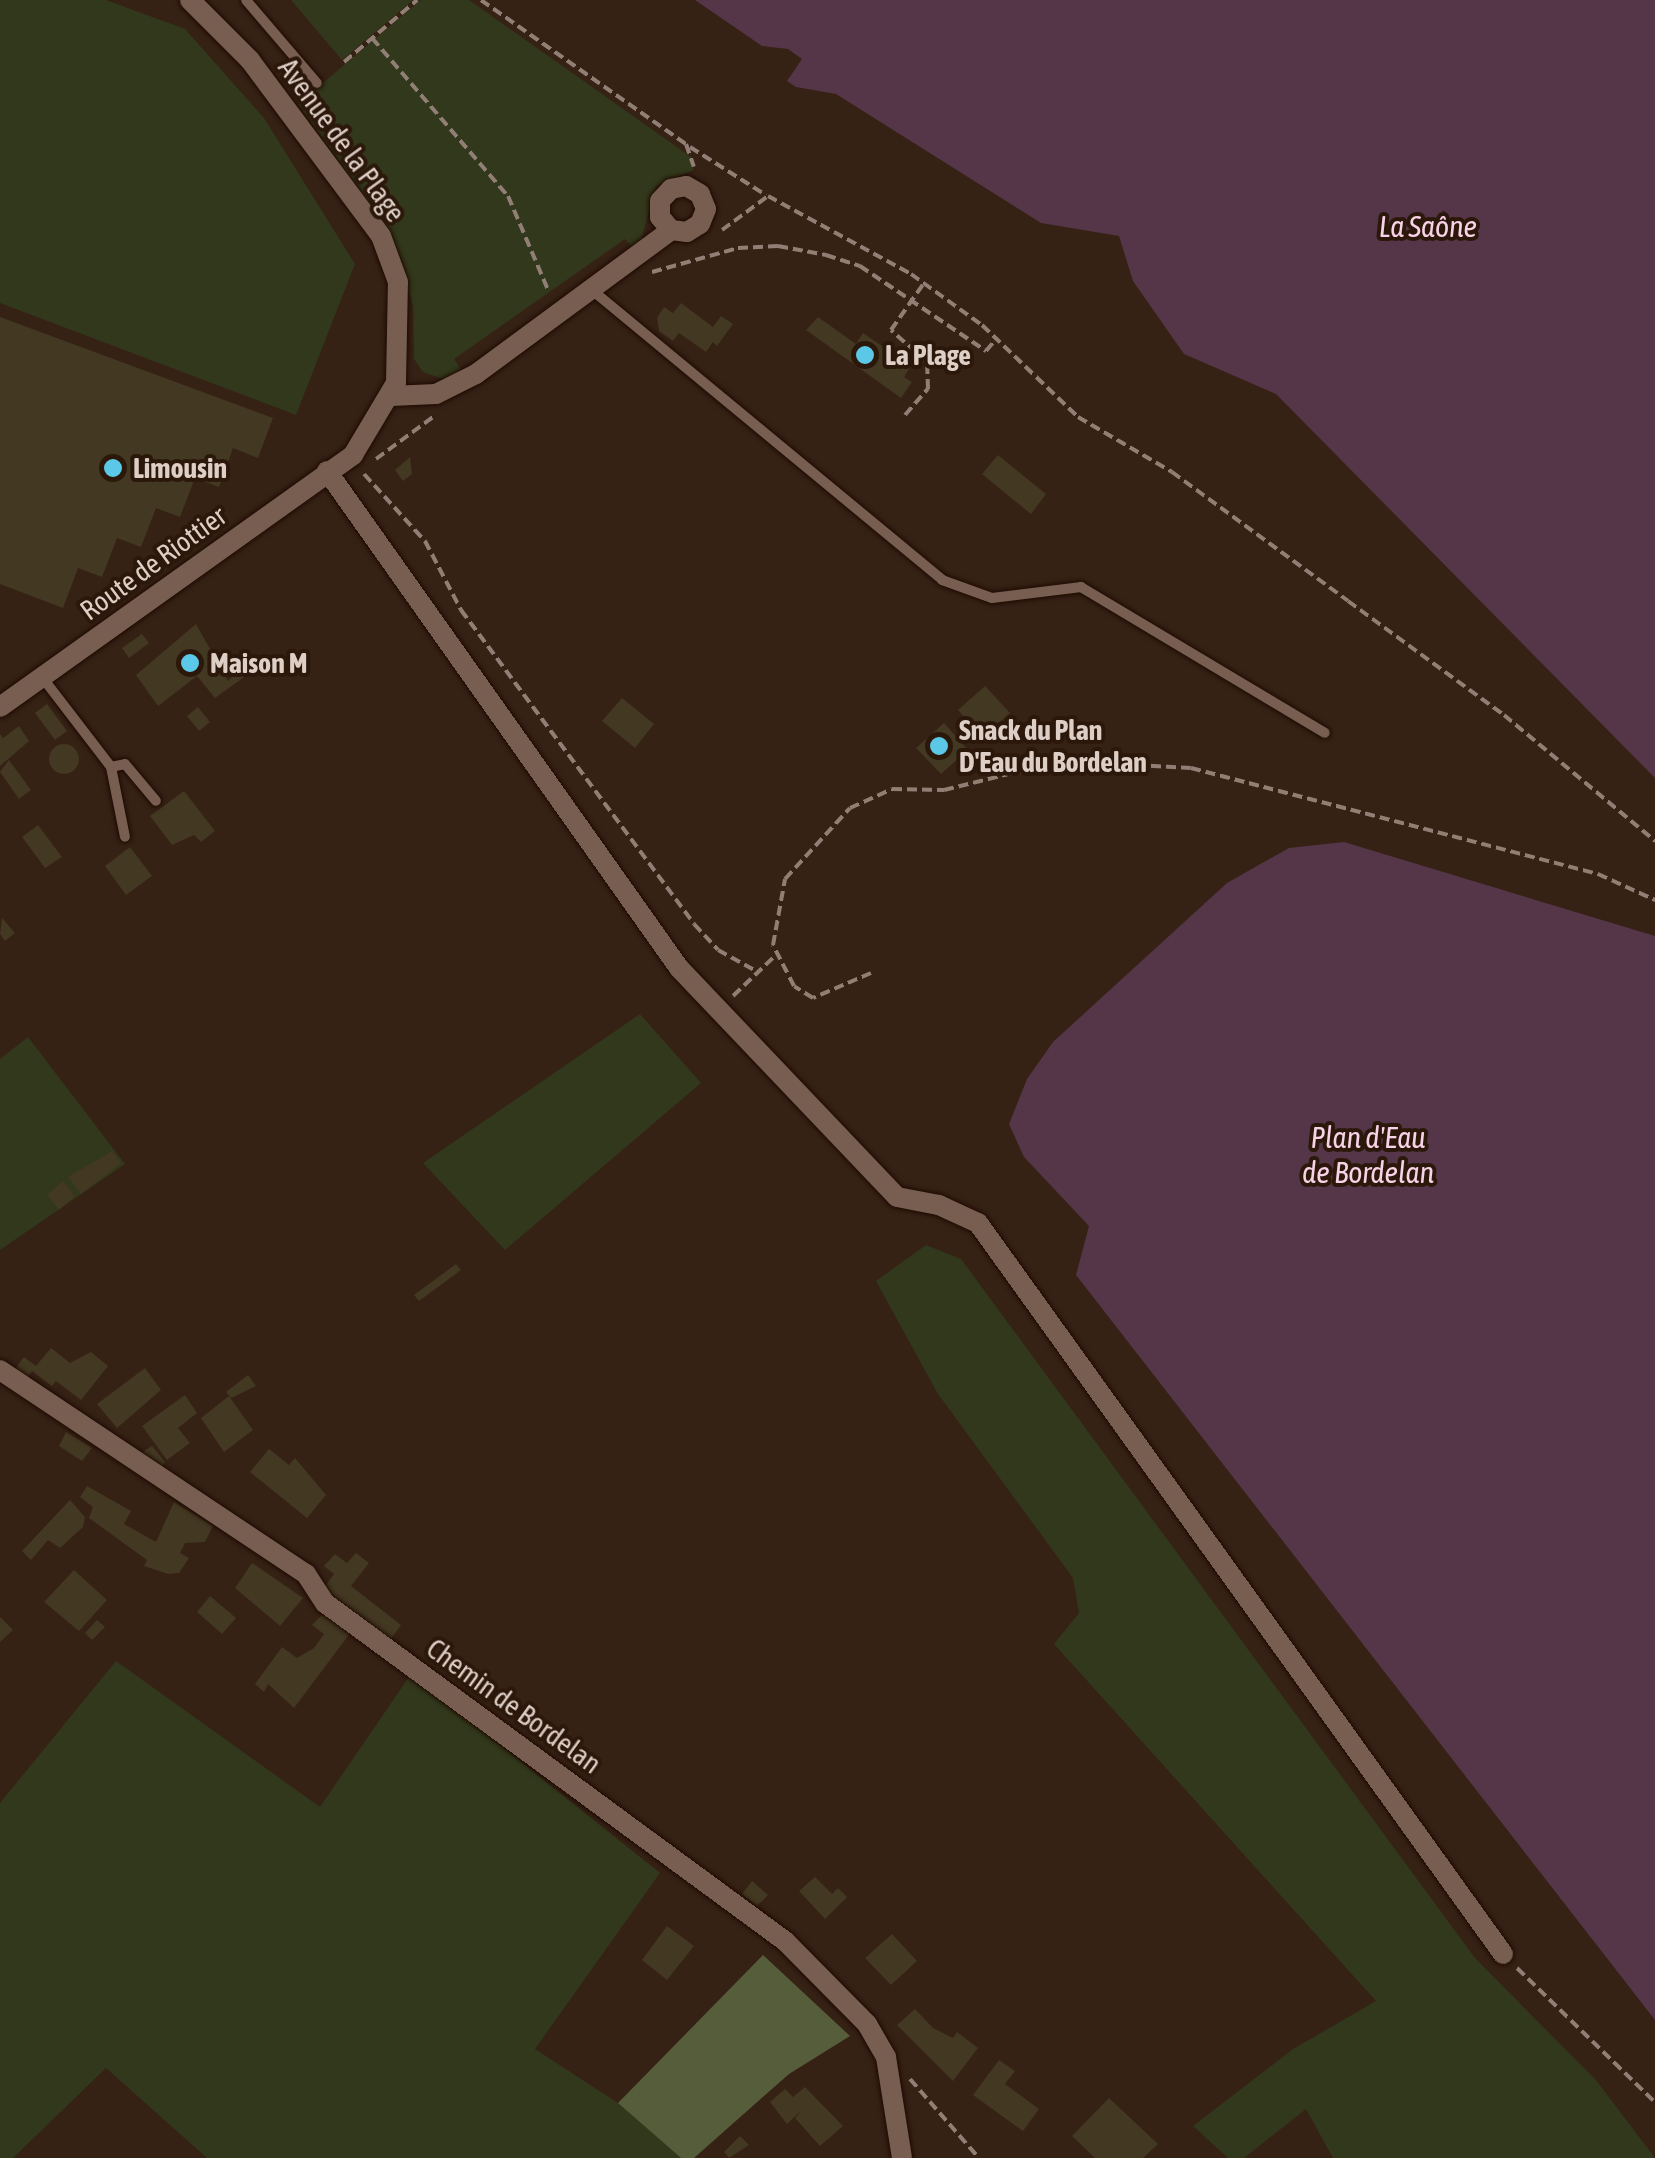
<!DOCTYPE html>
<html>
<head>
<meta charset="utf-8">
<style>
  body { margin:0 }
  #map { position:relative; width:1655px; height:2158px; overflow:hidden; background:#362115; font-family:"Asap Condensed",sans-serif }
  div>[style] { position:absolute }
  [style*='--x'] { left:calc(var(--x)*1px); top:calc(var(--y)*1px); width:calc(var(--w)*1px); rotate:calc(var(--a)*1deg) }
  .green>* { inset:0; background:#32381b }
  .forest>* { inset:0; background:#565d3b }
  .water>* { inset:0; background:#553649 }
  .building>* { inset:0; background:#433821 }
  .round { border-radius:50% }
  .path>* { height:4px; margin-top:-2px; transform-origin:0; background:repeating-linear-gradient(90deg,#917f75 0 10px,transparent 0 15px) }
  .roads { filter:drop-shadow(0 0 2px #1d0a02) drop-shadow(0 0 2px #1d0a02) }
  .lane>* { height:10px; margin:-5px; padding:0 5px; transform-origin:5px; border-radius:5px; background:#775e50 }
  .street>* { height:20px; margin:-10px; padding:0 10px; transform-origin:10px; border-radius:10px; background:#775e50 }
  .dots>* { width:28px; height:28px; translate:-50% -50%; box-sizing:border-box; border:5px solid #2c180b; border-radius:50% }
  span { translate:-50% -50%; white-space:nowrap; text-align:center; line-height:1.15; -webkit-text-stroke:8px #2c180b; paint-order:stroke }
  .street-label { font-size:28px; color:#ddcec6 }
  .poi-label { font-size:28px; color:#ddcec6; font-weight:700 }
  .left { translate:0 -50%; text-align:left }
  .water-label { font-size:30px; color:#f8d3e8; font-style:italic }
</style>
</head>
<body>
<div id="map">
  <div class="green">
    <div style="clip-path:polygon(0 0,106px 0,185px 29px,264px 118px,355px 264px,296px 415px,0 303px)"></div>
    <div style="clip-path:polygon(291px 0,413px 0,342px 60px)"></div>
    <div style="clip-path:polygon(421px 0,469px 0,691px 157px,693px 170px,656px 186px,640px 244px,634px 249px,625px 239px,454px 359px,462px 371px,443px 379px,423px 372px,414px 359px,413px 305px,390px 233px,298px 104px)"></div>
    <div style="clip-path:polygon(640px 1014px,701px 1083px,505px 1250px,423px 1163px)"></div>
    <div style="clip-path:polygon(28px 1037px,125px 1164px,0 1250px,0 1059px)"></div>
    <div style="clip-path:polygon(926px 1245px,961px 1259px,1475px 1958px,1596px 2080px,1655px 2158px,1333px 2158px,1306px 2109px,1244px 2158px,1228px 2158px,1193px 2126px,1293px 2049px,1376px 2001px,1054px 1644px,1079px 1613px,1073px 1578px,938px 1394px,876px 1281px)"></div>
    <div style="clip-path:polygon(116px 1661px,320px 1807px,411px 1674px,660px 1873px,535px 2049px,618px 2103px,681px 2158px,207px 2158px,106px 2068px,13px 2158px,0 2158px,0 1803px)"></div>
  </div>
  <div class="forest">
    <div style="clip-path:polygon(763px 1955px,850px 2036px,789px 2074px,694px 2158px,681px 2158px,618px 2103px)"></div>
  </div>
  <div class="water">
    <div style="clip-path:polygon(695px 0,1655px 0,1655px 778px,1276px 394px,1184px 354px,1133px 281px,1119px 236px,1041px 223px,836px 94px,796px 87px,787px 81px,802px 59px,788px 49px,762px 46px)"></div>
    <div style="clip-path:polygon(1344px 842px,1655px 936px,1655px 2020px,1076px 1275px,1089px 1226px,1024px 1157px,1009px 1124px,1027px 1079px,1053px 1042px,1227px 883px,1289px 848px)"></div>
  </div>
  <div class="building">
    <div style="clip-path:polygon(681px 303px,713px 327px,721px 316px,733px 324px,717px 346px,713px 342px,706px 352px,679px 333px,673px 341px,659px 331px,657px 318px,664px 307px,673px 313px)"></div>
    <div style="clip-path:polygon(0 317px,273px 418px,258px 458px,233px 448px,219px 487px,195px 478px,180px 517px,156px 508px,141px 547px,117px 538px,102px 577px,78px 568px,63px 608px,0 584px)"></div>
    <div style="clip-path:polygon(818px 317px,856px 344px,863px 333px,911px 366px,904px 377px,912px 382px,901px 398px,806px 330px)"></div>
    <div style="clip-path:polygon(998px 455px,1046px 494px,1031px 514px,982px 474px)"></div>
    <div style="clip-path:polygon(410px 457px,412px 474px,403px 481px,395px 470px)"></div>
    <div style="clip-path:polygon(196px 624px,228px 681px,241px 668px,247px 675px,215px 698px,197px 676px,158px 706px,136px 675px)"></div>
    <div style="clip-path:polygon(142px 634px,149px 643px,129px 658px,122px 648px)"></div>
    <div style="clip-path:polygon(985px 686px,1010px 713px,982px 738px,958px 710px)"></div>
    <div style="clip-path:polygon(622px 698px,654px 724px,635px 748px,602px 721px)"></div>
    <div style="clip-path:polygon(47px 704px,67px 731px,55px 740px,35px 713px)"></div>
    <div style="clip-path:polygon(198px 707px,210px 722px,199px 731px,187px 716px)"></div>
    <div style="clip-path:polygon(944px 723px,968px 750px,941px 774px,916px 748px)"></div>
    <div style="clip-path:polygon(19px 726px,29px 741px,0 766px,0 734px,3px 738px)"></div>
    <div class="round" style="left:49px;top:744px;width:30px;height:30px"></div>
    <div style="clip-path:polygon(9px 760px,31px 790px,19px 799px,0 772px)"></div>
    <div style="clip-path:polygon(184px 791px,215px 831px,201px 842px,194px 835px,172px 845px,150px 816px)"></div>
    <div style="clip-path:polygon(38px 825px,62px 857px,45px 868px,22px 837px)"></div>
    <div style="clip-path:polygon(130px 847px,152px 876px,126px 895px,105px 866px)"></div>
    <div style="clip-path:polygon(2px 918px,15px 933px,5px 941px,0 934px)"></div>
    <div style="clip-path:polygon(112px 1151px,121px 1163px,81px 1194px,68px 1177px)"></div>
    <div style="clip-path:polygon(63px 1181px,75px 1196px,59px 1210px,47px 1195px)"></div>
    <div style="clip-path:polygon(456px 1264px,461px 1270px,419px 1301px,414px 1295px)"></div>
    <div style="clip-path:polygon(51px 1348px,70px 1363px,91px 1352px,108px 1366px,81px 1400px,56px 1381px,52px 1386px,32px 1371px,27px 1379px,14px 1370px,24px 1357px,36px 1366px)"></div>
    <div style="clip-path:polygon(145px 1368px,161px 1390px,117px 1428px,97px 1404px)"></div>
    <div style="clip-path:polygon(248px 1375px,256px 1386px,231px 1398px,226px 1392px)"></div>
    <div style="clip-path:polygon(185px 1395px,197px 1413px,178px 1428px,190px 1443px,167px 1460px,142px 1426px)"></div>
    <div style="clip-path:polygon(229px 1396px,253px 1430px,224px 1452px,201px 1418px)"></div>
    <div style="clip-path:polygon(66px 1432px,92px 1448px,82px 1461px,59px 1446px)"></div>
    <div style="clip-path:polygon(152px 1446px,165px 1462px,161px 1468px,141px 1453px)"></div>
    <div style="clip-path:polygon(269px 1449px,289px 1465px,295px 1458px,326px 1495px,307px 1518px,250px 1472px)"></div>
    <div style="clip-path:polygon(87px 1486px,131px 1511px,124px 1524px,156px 1542px,174px 1502px,213px 1526px,205px 1542px,185px 1543px,180px 1553px,189px 1558px,179px 1573px,168px 1574px,144px 1566px,147px 1560px,89px 1518px,93px 1507px,80px 1497px)"></div>
    <div style="clip-path:polygon(70px 1500px,85px 1517px,83px 1527px,60px 1548px,48px 1540px,31px 1560px,22px 1551px)"></div>
    <div style="clip-path:polygon(356px 1553px,369px 1563px,351px 1586px,401px 1625px,390px 1640px,333px 1601px,326px 1585px,334px 1574px,324px 1566px,335px 1554px,347px 1563px)"></div>
    <div style="clip-path:polygon(252px 1563px,303px 1598px,280px 1626px,235px 1588px)"></div>
    <div style="clip-path:polygon(74px 1570px,107px 1600px,79px 1631px,44px 1602px)"></div>
    <div style="clip-path:polygon(210px 1596px,236px 1618px,222px 1634px,197px 1612px)"></div>
    <div style="clip-path:polygon(324px 1613px,351px 1632px,294px 1708px,268px 1684px,264px 1692px,255px 1684px,282px 1647px,297px 1658px,314px 1648px,324px 1634px,312px 1625px)"></div>
    <div style="clip-path:polygon(0 1617px,13px 1630px,0 1642px)"></div>
    <div style="clip-path:polygon(97px 1620px,105px 1627px,92px 1640px,85px 1633px)"></div>
    <div style="clip-path:polygon(815px 1877px,832px 1894px,838px 1888px,847px 1897px,825px 1919px,799px 1891px)"></div>
    <div style="clip-path:polygon(752px 1881px,768px 1895px,757px 1906px,742px 1894px)"></div>
    <div style="clip-path:polygon(667px 1926px,694px 1946px,667px 1980px,642px 1960px)"></div>
    <div style="clip-path:polygon(892px 1934px,917px 1961px,891px 1985px,865px 1958px)"></div>
    <div style="clip-path:polygon(915px 2009px,933px 2028px,953px 2038px,957px 2032px,978px 2048px,953px 2081px,897px 2025px)"></div>
    <div style="clip-path:polygon(999px 2060px,1015px 2071px,1005px 2084px,1039px 2109px,1023px 2131px,973px 2095px)"></div>
    <div style="clip-path:polygon(805px 2087px,843px 2126px,820px 2146px,795px 2118px,802px 2110px,787px 2124px,770px 2102px,785px 2089px,793px 2097px)"></div>
    <div style="clip-path:polygon(1109px 2098px,1158px 2144px,1143px 2158px,1095px 2158px,1072px 2136px)"></div>
    <div style="clip-path:polygon(740px 2136px,749px 2145px,729px 2158px,724px 2152px)"></div>
  </div>
  <div class="path">
    <div style="--x:481;--y:0;--w:251;--a:35.1"></div>
    <div style="--x:686;--y:144;--w:24;--a:71"></div>
    <div style="--x:372;--y:38;--w:208;--a:49.3"></div>
    <div style="--x:508;--y:196;--w:104;--a:66.9"></div>
    <div style="--x:344;--y:62;--w:96;--a:-40.3"></div>
    <div style="--x:690;--y:147;--w:90;--a:32.3"></div>
    <div style="--x:722;--y:230;--w:57;--a:-36.5"></div>
    <div style="--x:768;--y:196;--w:163;--a:28.6"></div>
    <div style="--x:911;--y:274;--w:87;--a:35.7"></div>
    <div style="--x:982;--y:325;--w:133;--a:43.8"></div>
    <div style="--x:1078;--y:417;--w:109;--a:30.3"></div>
    <div style="--x:1172;--y:472;--w:218;--a:36.2"></div>
    <div style="--x:1348;--y:601;--w:193;--a:36.2"></div>
    <div style="--x:1504;--y:715;--w:197;--a:39.8"></div>
    <div style="--x:652;--y:272;--w:89;--a:-15.6"></div>
    <div style="--x:738;--y:248;--w:40;--a:-2.9"></div>
    <div style="--x:778;--y:246;--w:49;--a:10.6"></div>
    <div style="--x:826;--y:255;--w:36;--a:18"></div>
    <div style="--x:860;--y:266;--w:152;--a:34"></div>
    <div style="--x:986;--y:351;--w:17;--a:-50"></div>
    <div style="--x:905;--y:415;--w:35;--a:-49"></div>
    <div style="--x:928;--y:389;--w:27;--a:-92"></div>
    <div style="--x:927;--y:362;--w:48;--a:-138.4"></div>
    <div style="--x:891;--y:330;--w:57;--a:-54.9"></div>
    <div style="--x:376;--y:459;--w:71;--a:-36.4"></div>
    <div style="--x:364;--y:474;--w:91;--a:47.7"></div>
    <div style="--x:425;--y:541;--w:78;--a:62.4"></div>
    <div style="--x:461;--y:610;--w:391;--a:53.4"></div>
    <div style="--x:694;--y:924;--w:35;--a:47"></div>
    <div style="--x:718;--y:950;--w:46;--a:28.8"></div>
    <div style="--x:871;--y:973;--w:63;--a:156.7"></div>
    <div style="--x:813;--y:998;--w:22;--a:-148"></div>
    <div style="--x:794;--y:986;--w:46;--a:-117.1"></div>
    <div style="--x:773;--y:945;--w:67;--a:-79.7"></div>
    <div style="--x:785;--y:879;--w:96;--a:-47.5"></div>
    <div style="--x:850;--y:808;--w:46;--a:-24.3"></div>
    <div style="--x:892;--y:789;--w:52;--a:1.1"></div>
    <div style="--x:944;--y:790;--w:121;--a:-13.9"></div>
    <div style="--x:1061;--y:761;--w:130;--a:3.1"></div>
    <div style="--x:1191;--y:768;--w:421;--a:14.6"></div>
    <div style="--x:1598;--y:874;--w:63;--a:24.5"></div>
    <div style="--x:733;--y:996;--w:61;--a:-43.7"></div>
    <div style="--x:1517;--y:1968;--w:192;--a:44.2"></div>
    <div style="--x:910;--y:2079;--w:105;--a:48.9"></div>
  </div>
  <div class="roads">
    <div class="lane">
      <div style="--x:246;--y:0;--w:109;--a:49.5"></div>
      <div style="--x:592;--y:290;--w:455;--a:39.6"></div>
      <div style="--x:942;--y:580;--w:53;--a:19.8"></div>
      <div style="--x:992;--y:598;--w:90;--a:-7"></div>
      <div style="--x:1081;--y:587;--w:284;--a:30.9"></div>
      <div style="--x:42;--y:677;--w:113;--a:52.5"></div>
      <div style="--x:111;--y:767;--w:71;--a:78.7"></div>
      <div style="--x:111;--y:767;--w:14;--a:-12"></div>
      <div style="--x:125;--y:764;--w:48;--a:50"></div>
    </div>
    <div class="street">
      <div style="--x:391;--y:396;--w:45;--a:-2.5"></div>
      <div style="--x:436;--y:394;--w:45;--a:-26.6"></div>
      <div style="--x:476;--y:374;--w:242;--a:-36.4"></div>
      <div style="--x:671;--y:230;--w:16;--a:7"></div>
      <div style="--x:687;--y:232;--w:15;--a:-32"></div>
      <div style="--x:700;--y:224;--w:16;--a:-68"></div>
      <div style="--x:706;--y:209;--w:16;--a:-112"></div>
      <div style="--x:700;--y:194;--w:16;--a:-150"></div>
      <div style="--x:686;--y:186;--w:15;--a:169"></div>
      <div style="--x:671;--y:189;--w:16;--a:133"></div>
      <div style="--x:660;--y:201;--w:16;--a:90"></div>
      <div style="--x:660;--y:217;--w:17;--a:50"></div>
      <div style="--x:327;--y:471;--w:609;--a:54.69"></div>
      <div style="--x:679;--y:968;--w:316;--a:46.4"></div>
      <div style="--x:897;--y:1197;--w:43;--a:10.8"></div>
      <div style="--x:939;--y:1205;--w:43;--a:24.8"></div>
      <div style="--x:978;--y:1223;--w:900;--a:54.31"></div>
      <div style="--x:0;--y:707;--w:434;--a:-35.5"></div>
      <div style="--x:353;--y:455;--w:84;--a:-59.2"></div>
      <div style="--x:396;--y:383;--w:101;--a:-88.9"></div>
      <div style="--x:398;--y:282;--w:49;--a:-110.3"></div>
      <div style="--x:381;--y:236;--w:219;--a:-126.7"></div>
      <div style="--x:250;--y:60;--w:85;--a:-135"></div>
      <div style="--x:0;--y:1370;--w:368;--a:33.7"></div>
      <div style="--x:306;--y:1574;--w:35;--a:57"></div>
      <div style="--x:325;--y:1603;--w:571;--a:36.31"></div>
      <div style="--x:785;--y:1941;--w:117;--a:45.3"></div>
      <div style="--x:867;--y:2024;--w:38;--a:60"></div>
      <div style="--x:886;--y:2057;--w:102;--a:81"></div>
    </div>
  </div>
  <div class="dots">
    <div style="left:865px;top:355px;background:#5bc8e7"></div>
    <div style="left:113px;top:468px;background:#5bc8e7"></div>
    <div style="left:190px;top:663px;background:#5bc8e7"></div>
    <div style="left:939px;top:746px;background:#5bc8e7"></div>
  </div>
  <div class="street-label">
    <span style="left:342px;top:140px;rotate:54deg">Avenue de la Plage</span>
    <span style="left:153px;top:563px;rotate:-36deg">Route de Riottier</span>
    <span style="left:514px;top:1706px;rotate:36deg">Chemin de Bordelan</span>
  </div>
  <div class="poi-label">
    <span class="left" style="left:885px;top:355px">La Plage</span>
    <span class="left" style="left:133px;top:468px">Limousin</span>
    <span class="left" style="left:210px;top:663px">Maison M</span>
    <span class="left" style="left:959px;top:746px">Snack du Plan<br>D'Eau du Bordelan</span>
  </div>
  <div class="water-label">
    <span style="left:1428px;top:226px">La Saône</span>
    <span style="left:1368px;top:1154px">Plan d'Eau<br>de Bordelan</span>
  </div>
</div>
</body>
</html>
